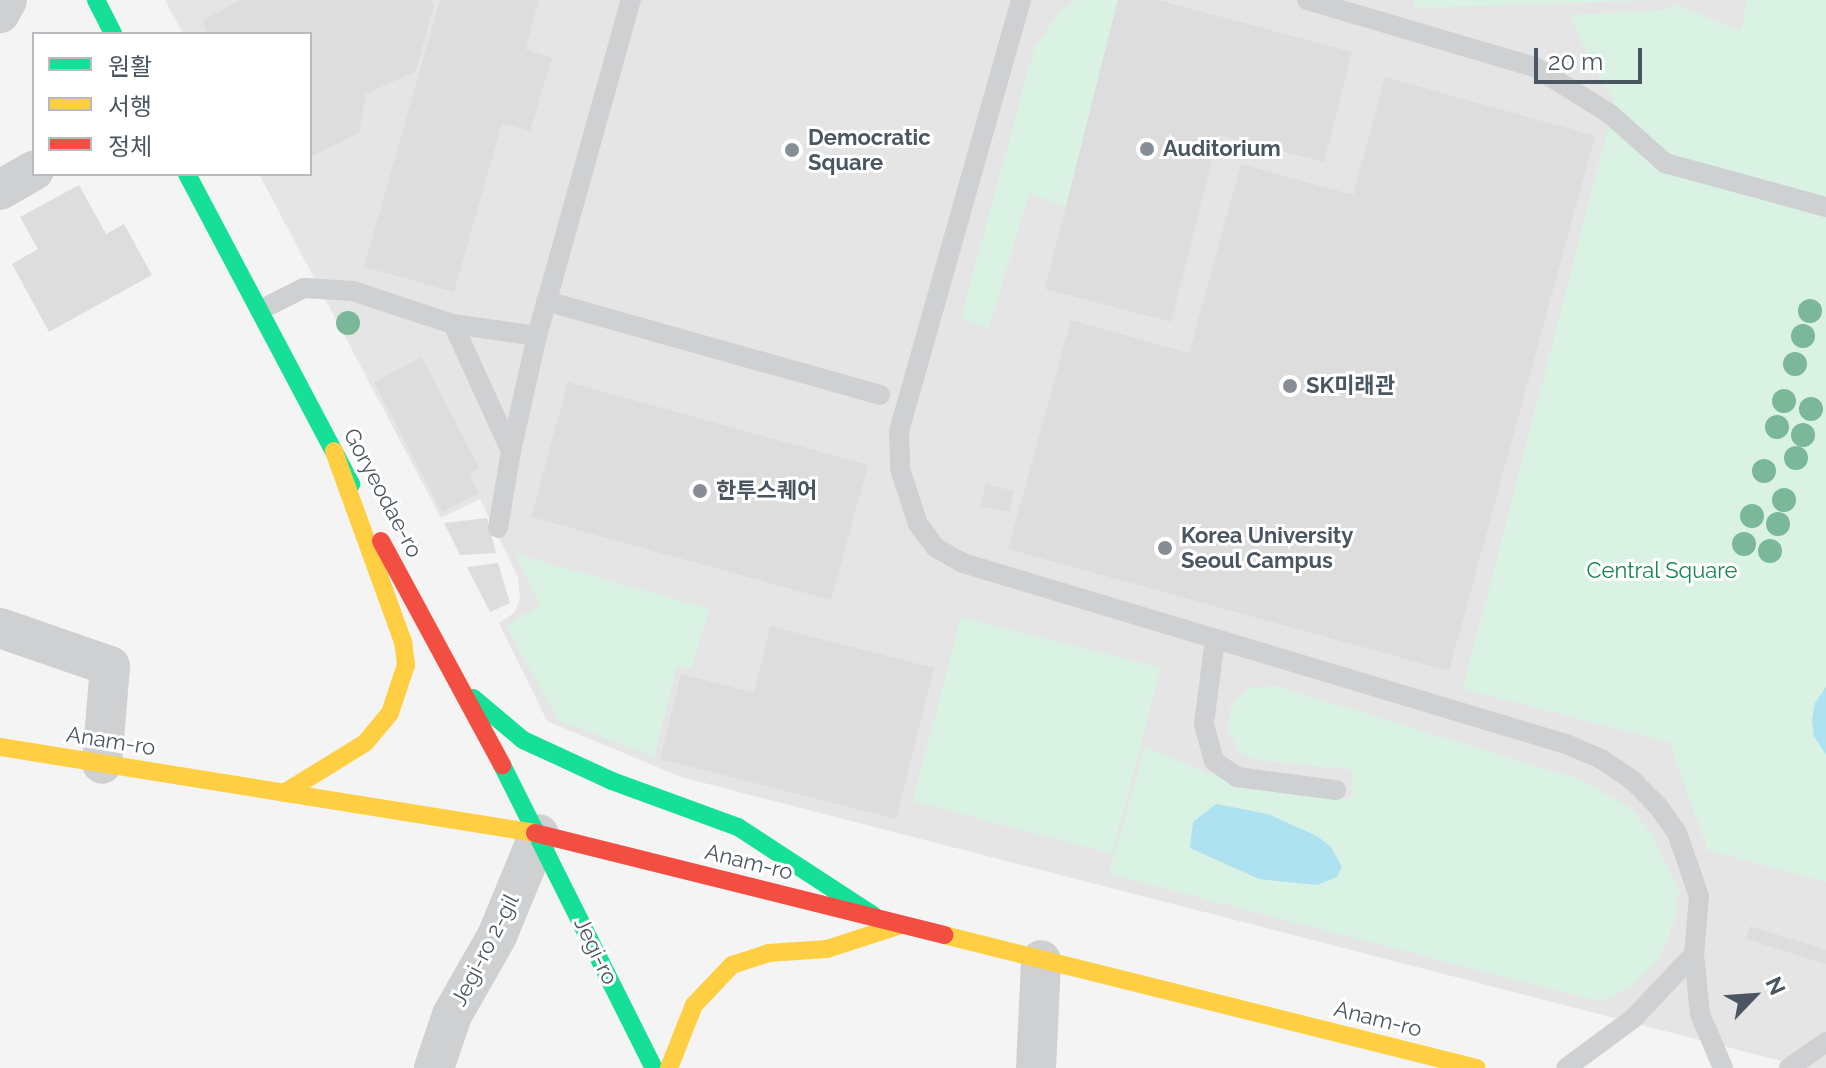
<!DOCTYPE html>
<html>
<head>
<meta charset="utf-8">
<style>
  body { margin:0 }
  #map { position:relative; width:1826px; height:1068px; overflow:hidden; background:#f4f4f4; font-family:Raleway,"Noto Sans KR",sans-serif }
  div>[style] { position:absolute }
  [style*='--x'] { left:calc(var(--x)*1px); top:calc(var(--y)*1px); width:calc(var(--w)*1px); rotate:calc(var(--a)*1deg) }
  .education>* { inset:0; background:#e6e5e6 }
  .green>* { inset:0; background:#d9f2e3 }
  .water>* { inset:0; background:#aee2f0 }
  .building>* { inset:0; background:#ddddde }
  .lane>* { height:20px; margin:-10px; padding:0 10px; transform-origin:10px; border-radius:10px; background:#ced0d2 }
  .street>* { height:40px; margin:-20px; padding:0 20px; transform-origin:20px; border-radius:20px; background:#ced0d2 }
  .fast>* { height:18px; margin:-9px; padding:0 9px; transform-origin:9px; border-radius:9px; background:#16e098 }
  .slow>* { height:18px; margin:-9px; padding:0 9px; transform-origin:9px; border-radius:9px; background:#ffcf43 }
  .jam>* { height:18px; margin:-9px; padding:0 9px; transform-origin:9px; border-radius:9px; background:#f24e42 }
  .trees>* { width:24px; height:24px; margin:-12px; border-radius:50%; background:#7ab899 }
  .dots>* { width:22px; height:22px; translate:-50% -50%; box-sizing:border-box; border:4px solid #fff; border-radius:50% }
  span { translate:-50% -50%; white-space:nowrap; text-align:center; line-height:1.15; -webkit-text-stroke:6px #fff; paint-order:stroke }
  .poi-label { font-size:22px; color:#4a5661; font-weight:700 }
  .left { translate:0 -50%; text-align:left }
  .street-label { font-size:22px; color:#4a5661 }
  .park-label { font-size:22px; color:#17864f }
  .legend { position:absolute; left:32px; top:32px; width:280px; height:144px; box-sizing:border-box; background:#fff; border:2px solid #b7bbc0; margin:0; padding:10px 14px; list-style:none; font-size:24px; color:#4a5661 }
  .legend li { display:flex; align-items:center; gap:16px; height:40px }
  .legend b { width:40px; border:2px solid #b7bbc0 }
  .north { position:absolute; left:1714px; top:956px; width:80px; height:80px; -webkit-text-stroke:6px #fff; paint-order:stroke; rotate:65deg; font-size:22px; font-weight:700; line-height:32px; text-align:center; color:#4a5661 }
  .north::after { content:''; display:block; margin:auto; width:28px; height:36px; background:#4a5661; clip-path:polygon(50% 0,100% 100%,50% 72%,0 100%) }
  .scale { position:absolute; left:1534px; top:48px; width:108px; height:36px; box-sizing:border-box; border:4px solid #4a5661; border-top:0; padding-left:10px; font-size:24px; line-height:28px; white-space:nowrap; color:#4a5661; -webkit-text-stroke:6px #fff; paint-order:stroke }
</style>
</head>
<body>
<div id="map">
  <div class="education">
    <div style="clip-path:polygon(165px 0,1826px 0,1826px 1068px,1808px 1068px,681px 777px,547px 721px,499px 623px,514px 613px,520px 599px,518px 577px,480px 499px,441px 518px,259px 174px,310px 174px,310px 34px,183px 34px)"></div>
  </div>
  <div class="green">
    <div style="clip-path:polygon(1077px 0,1154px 0,1089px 216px,1029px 193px,989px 328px,961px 318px,1034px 49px,1061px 10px)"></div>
    <div style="clip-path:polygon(1415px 0,1661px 0,1413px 8px)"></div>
    <div style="clip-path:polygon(1747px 0,1826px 0,1826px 882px,1708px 850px,1669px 742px,1463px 689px,1615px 102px,1590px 60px,1570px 15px,1663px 10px,1674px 4px,1741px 31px)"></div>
    <div style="clip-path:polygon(515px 554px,709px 609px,691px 669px,677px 666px,654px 757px,558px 720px,506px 626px,540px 605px)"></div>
    <div style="clip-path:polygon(961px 617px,1161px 668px,1112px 854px,913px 801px)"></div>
    <div style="clip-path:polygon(1277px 686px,1578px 779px,1631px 808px,1651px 833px,1681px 895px,1676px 896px,1677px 913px,1665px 947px,1655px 963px,1634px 984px,1601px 1002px,1109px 874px,1145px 747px,1241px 786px,1351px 799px,1353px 770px,1255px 760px,1238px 750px,1228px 729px,1231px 706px,1248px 688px)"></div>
  </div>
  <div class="water">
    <div style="clip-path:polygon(1826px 687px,1826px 755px,1814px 736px,1812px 720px,1815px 703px)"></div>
    <div style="clip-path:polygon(1216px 804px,1268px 814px,1317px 836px,1331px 847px,1342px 867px,1337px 877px,1317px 885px,1259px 879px,1190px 848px,1193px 822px)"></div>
  </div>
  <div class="building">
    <div style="clip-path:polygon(241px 0,432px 0,434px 5px,416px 71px,366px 94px,359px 133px,310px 157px,310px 34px,208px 34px,202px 21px)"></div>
    <div style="clip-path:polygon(440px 0,539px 0,525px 49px,552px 58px,530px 131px,502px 123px,454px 292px,364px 267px)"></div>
    <div style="clip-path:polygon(1118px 0,1158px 0,1352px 52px,1324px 162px,1218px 135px,1171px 322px,1045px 289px)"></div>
    <div style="clip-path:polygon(1385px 77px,1595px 136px,1449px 671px,1008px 549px,1071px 320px,1189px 353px,1241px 164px,1353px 195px)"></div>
    <div style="clip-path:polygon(79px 185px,106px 234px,124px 224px,152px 275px,49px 332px,12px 264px,38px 249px,20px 217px)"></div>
    <div style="clip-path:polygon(422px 357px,479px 468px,469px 474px,479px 493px,442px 512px,374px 382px)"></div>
    <div style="clip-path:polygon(568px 382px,868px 465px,831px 600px,531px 517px)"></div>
    <div style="clip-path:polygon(986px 484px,1014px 491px,1009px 512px,981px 506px)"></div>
    <div style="clip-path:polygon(487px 518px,496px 553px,460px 555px,444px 523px)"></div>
    <div style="clip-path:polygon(498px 563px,510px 603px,490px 612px,467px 567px)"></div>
    <div style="clip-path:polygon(770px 626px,934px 668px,896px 819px,660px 759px,681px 674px,754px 693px)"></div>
    <div style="clip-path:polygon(1750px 926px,1826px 950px,1826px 964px,1746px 939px)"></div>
  </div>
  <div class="lane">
    <div style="--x:1021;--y:0;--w:448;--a:105.8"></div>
    <div style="--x:899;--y:431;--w:38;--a:88"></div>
    <div style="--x:900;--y:469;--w:58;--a:71.9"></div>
    <div style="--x:918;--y:524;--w:30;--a:53"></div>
    <div style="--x:936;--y:548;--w:31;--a:29"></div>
    <div style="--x:963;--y:563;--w:630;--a:16.71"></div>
    <div style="--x:1566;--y:744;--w:38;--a:23"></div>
    <div style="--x:1601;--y:759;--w:37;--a:34"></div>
    <div style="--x:1632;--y:780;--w:35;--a:45"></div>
    <div style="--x:1657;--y:805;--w:34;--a:54"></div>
    <div style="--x:1677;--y:833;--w:67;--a:70.8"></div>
    <div style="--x:1699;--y:896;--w:58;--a:94.9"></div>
    <div style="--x:1694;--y:954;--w:88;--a:133.2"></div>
    <div style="--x:1634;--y:1018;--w:84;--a:143.7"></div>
    <div style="--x:1307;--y:0;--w:238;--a:16.4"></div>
    <div style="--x:1535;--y:67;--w:89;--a:32.1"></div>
    <div style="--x:1610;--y:114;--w:74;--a:41.7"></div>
    <div style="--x:1665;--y:163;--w:167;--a:15.3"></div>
    <div style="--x:546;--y:301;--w:347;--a:15.7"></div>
    <div style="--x:260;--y:310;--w:49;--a:-26.6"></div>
    <div style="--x:304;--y:288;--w:49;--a:3.5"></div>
    <div style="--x:353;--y:291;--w:105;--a:18.3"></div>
    <div style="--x:453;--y:324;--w:85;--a:8.1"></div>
    <div style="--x:453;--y:324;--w:140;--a:65.5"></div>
    <div style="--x:498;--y:528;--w:78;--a:-80.4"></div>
    <div style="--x:511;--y:451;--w:118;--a:-77.3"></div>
    <div style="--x:537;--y:336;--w:349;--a:-74.4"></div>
    <div style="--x:1215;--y:639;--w:86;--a:97.4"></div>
    <div style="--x:1204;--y:724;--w:38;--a:75"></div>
    <div style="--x:1214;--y:761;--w:28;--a:35"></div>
    <div style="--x:1237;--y:777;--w:100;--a:7.5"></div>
    <div style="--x:1694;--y:954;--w:60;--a:84.3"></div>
    <div style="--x:1700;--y:1014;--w:59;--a:66.9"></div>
    <div style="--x:1789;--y:1068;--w:45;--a:-35.1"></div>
  </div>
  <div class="street">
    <div style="--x:0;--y:13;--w:15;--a:-62"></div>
    <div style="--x:0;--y:190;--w:39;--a:-30"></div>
    <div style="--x:0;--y:628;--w:116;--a:19.1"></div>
    <div style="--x:110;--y:666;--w:98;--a:94.7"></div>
    <div style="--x:434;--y:1068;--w:56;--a:-71.2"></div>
    <div style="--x:452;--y:1015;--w:91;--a:-60.3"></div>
    <div style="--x:497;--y:936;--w:110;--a:-67.6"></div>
    <div style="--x:1036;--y:1068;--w:108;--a:-87.3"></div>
  </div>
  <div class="fast">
    <div style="--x:96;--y:0;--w:38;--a:63"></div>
    <div style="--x:187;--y:174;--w:351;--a:62.1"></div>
    <div style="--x:473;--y:698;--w:65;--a:40"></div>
    <div style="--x:523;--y:740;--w:98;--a:24.7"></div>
    <div style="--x:612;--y:781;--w:134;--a:20.1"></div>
    <div style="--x:738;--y:827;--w:161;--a:33.1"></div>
    <div style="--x:502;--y:765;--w:339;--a:63.4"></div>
  </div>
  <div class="slow">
    <div style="--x:0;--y:747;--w:542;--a:9.13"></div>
    <div style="--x:284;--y:793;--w:95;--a:-31.7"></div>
    <div style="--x:365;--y:743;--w:39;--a:-50"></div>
    <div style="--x:390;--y:713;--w:51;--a:-71.6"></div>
    <div style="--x:406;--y:665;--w:23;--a:-97"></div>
    <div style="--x:403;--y:642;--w:203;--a:-109.9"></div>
    <div style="--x:944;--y:935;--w:549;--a:14.01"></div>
    <div style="--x:669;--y:1068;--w:68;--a:-68.4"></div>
    <div style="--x:694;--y:1005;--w:55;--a:-46.5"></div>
    <div style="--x:732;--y:965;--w:38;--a:-18"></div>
    <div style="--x:768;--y:953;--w:59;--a:-3.9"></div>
    <div style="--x:827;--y:949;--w:78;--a:-18"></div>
  </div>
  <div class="jam">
    <div style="--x:381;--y:541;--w:255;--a:61.6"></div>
    <div style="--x:535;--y:833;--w:422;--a:14"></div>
  </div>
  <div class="trees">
    <div style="left:1810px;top:311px"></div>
    <div style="left:348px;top:323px"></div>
    <div style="left:1803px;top:336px"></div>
    <div style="left:1795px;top:364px"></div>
    <div style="left:1784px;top:401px"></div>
    <div style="left:1811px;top:409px"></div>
    <div style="left:1777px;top:427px"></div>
    <div style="left:1803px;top:435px"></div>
    <div style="left:1796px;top:458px"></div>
    <div style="left:1764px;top:471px"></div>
    <div style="left:1784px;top:500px"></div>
    <div style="left:1752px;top:516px"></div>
    <div style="left:1778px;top:524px"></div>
    <div style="left:1744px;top:544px"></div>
    <div style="left:1770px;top:551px"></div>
  </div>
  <div class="dots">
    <div style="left:1147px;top:149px;background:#868d94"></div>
    <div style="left:792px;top:150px;background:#868d94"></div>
    <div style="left:1290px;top:386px;background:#868d94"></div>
    <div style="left:700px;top:491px;background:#868d94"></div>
    <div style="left:1165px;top:548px;background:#868d94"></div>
  </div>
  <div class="poi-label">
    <span class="left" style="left:808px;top:150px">Democratic<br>Square</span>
    <span class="left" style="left:1163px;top:149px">Auditorium</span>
    <span class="left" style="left:1306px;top:386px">SK미래관</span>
    <span class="left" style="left:716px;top:491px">한투스퀘어</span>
    <span class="left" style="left:1181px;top:548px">Korea University<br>Seoul Campus</span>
  </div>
  <div class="street-label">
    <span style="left:383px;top:493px;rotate:62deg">Goryeodae-ro</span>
    <span style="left:111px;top:741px;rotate:9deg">Anam-ro</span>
    <span style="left:749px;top:862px;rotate:14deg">Anam-ro</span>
    <span style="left:485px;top:950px;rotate:-63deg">Jegi-ro 2-gil</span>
    <span style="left:596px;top:951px;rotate:64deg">Jegi-ro</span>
    <span style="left:1378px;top:1019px;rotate:14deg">Anam-ro</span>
  </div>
  <div class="park-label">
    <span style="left:1662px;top:571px">Central Square</span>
  </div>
  <ul class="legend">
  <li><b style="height:10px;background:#16e098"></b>원활</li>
  <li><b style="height:10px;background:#ffcf43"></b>서행</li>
  <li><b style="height:10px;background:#f24e42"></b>정체</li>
  </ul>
  <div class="north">N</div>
  <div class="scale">20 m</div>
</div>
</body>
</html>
